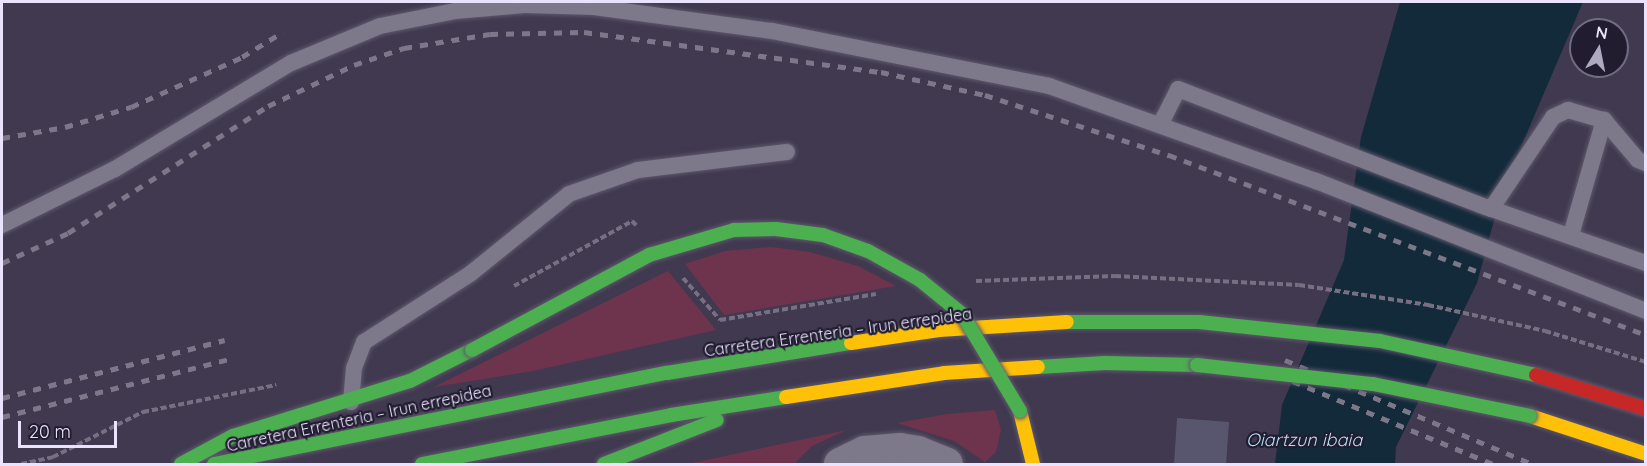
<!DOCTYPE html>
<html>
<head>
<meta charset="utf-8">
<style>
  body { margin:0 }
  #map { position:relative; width:1647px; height:466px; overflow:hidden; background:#40394f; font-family:Quicksand,sans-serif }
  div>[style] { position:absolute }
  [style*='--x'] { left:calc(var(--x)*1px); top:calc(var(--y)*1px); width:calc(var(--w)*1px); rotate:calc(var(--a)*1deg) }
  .green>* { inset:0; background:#6f344d }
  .water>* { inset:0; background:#132a3b }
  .building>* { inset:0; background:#58566e }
  .path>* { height:4px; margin-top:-2px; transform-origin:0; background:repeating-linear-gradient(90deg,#767082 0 6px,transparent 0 9px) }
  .roads { filter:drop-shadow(0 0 2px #5e586c) drop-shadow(0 0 2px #5e586c) }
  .lane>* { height:16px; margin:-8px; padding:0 8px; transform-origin:8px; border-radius:8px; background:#7d788a }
  .street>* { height:32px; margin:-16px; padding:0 16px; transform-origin:16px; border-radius:16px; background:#7d788a }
  .fast>* { height:14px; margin:-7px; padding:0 7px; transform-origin:7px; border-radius:7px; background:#4caf50 }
  .slow>* { height:14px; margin:-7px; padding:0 7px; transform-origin:7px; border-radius:7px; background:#ffc107 }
  .jam>* { height:14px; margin:-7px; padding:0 7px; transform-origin:7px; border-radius:7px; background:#c62828 }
  .rail>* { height:4.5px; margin-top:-2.25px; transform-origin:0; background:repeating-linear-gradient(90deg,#7c7889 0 8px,transparent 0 16px) }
  .bridges { filter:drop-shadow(0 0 2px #5e586c) drop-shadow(0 0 2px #5e586c) }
  .fast-bridge>* { height:14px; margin:-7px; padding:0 7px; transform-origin:7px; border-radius:7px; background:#4caf50 }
  span { translate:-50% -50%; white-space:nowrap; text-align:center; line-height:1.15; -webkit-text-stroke:4.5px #211c2f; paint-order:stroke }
  .street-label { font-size:16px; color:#eae3fe }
  .water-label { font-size:18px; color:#b7dffa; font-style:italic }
  .frame { position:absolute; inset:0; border:3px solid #eae3fe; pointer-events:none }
  .north { position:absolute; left:1569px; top:18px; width:60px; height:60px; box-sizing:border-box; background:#211c2f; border:2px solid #716c82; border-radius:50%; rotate:10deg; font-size:16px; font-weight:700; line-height:24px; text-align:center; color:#eae3fe }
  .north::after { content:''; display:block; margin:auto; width:21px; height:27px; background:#aea8c1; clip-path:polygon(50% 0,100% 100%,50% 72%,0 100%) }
  .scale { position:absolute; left:18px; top:421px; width:99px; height:27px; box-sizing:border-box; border:3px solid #eae3fe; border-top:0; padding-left:8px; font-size:18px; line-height:21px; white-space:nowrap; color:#eae3fe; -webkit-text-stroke:4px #211c2f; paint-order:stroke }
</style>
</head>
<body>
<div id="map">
  <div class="green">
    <div style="clip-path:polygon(771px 247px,810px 252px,858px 266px,896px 286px,724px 315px,685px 264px,725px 251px)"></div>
    <div style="clip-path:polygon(668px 271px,716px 330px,533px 371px,434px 387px)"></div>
    <div style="clip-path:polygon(995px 410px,1001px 430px,996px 452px,985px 462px,954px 441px,897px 423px,947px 414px)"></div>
    <div style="clip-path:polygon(847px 430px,812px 446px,794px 464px,687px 464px)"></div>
  </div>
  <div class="water">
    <div style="clip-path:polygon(1400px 2px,1583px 2px,1502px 191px,1477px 283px,1396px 447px,1395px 464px,1275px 464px,1282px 405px,1344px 260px,1361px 137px)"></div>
  </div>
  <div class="building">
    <div style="clip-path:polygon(1177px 418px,1229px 422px,1226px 465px,1174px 465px)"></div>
  </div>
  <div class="path">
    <div style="--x:683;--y:278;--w:56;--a:48.6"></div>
    <div style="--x:720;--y:320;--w:158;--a:-9.5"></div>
    <div style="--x:976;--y:281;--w:139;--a:-2.1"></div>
    <div style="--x:1115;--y:276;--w:184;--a:2.8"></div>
    <div style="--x:1299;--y:285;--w:131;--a:8.8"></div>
    <div style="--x:1428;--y:305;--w:120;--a:12.5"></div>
    <div style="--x:1545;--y:331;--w:106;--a:17.1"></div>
    <div style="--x:514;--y:286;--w:135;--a:-28.8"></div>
    <div style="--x:632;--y:221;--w:6;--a:45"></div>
    <div style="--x:21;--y:464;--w:33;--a:-12"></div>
    <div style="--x:53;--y:457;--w:101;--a:-26.6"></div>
    <div style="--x:143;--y:412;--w:136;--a:-11.5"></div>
  </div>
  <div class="roads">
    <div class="lane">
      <div style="--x:1161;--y:123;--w:38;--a:-63"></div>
      <div style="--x:1178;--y:89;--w:330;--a:21"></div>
      <div style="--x:1486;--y:207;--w:170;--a:19.3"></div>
      <div style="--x:1491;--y:209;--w:111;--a:-56"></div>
      <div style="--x:1553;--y:117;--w:17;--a:-25"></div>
      <div style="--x:1568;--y:110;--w:37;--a:16"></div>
      <div style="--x:1604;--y:120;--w:52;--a:49.6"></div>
      <div style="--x:1638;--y:160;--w:9;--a:21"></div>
      <div style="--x:2;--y:225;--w:126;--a:-26.4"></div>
      <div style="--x:115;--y:169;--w:205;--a:-31.1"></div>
      <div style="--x:291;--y:63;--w:96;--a:-22.6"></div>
      <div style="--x:380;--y:26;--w:76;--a:-11.3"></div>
      <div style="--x:455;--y:11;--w:70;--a:-4.9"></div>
      <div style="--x:525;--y:5;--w:69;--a:1.7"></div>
      <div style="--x:594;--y:7;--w:180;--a:7.7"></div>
      <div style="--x:772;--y:31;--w:282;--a:11.2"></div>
      <div style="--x:1049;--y:86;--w:283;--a:19.6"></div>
      <div style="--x:1316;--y:181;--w:355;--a:21.5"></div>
      <div style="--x:1571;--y:235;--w:120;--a:-74"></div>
      <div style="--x:351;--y:402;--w:34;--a:-85"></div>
      <div style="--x:354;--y:368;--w:28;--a:-69"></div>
      <div style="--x:364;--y:342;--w:126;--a:-32.7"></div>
      <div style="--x:470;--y:274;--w:127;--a:-38.9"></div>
      <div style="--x:569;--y:194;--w:73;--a:-19.2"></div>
      <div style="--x:638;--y:170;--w:150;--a:-6.9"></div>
    </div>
    <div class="street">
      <div style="--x:840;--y:464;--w:28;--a:-26"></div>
      <div style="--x:865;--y:452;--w:35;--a:-5"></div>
      <div style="--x:900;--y:449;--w:18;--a:9"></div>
      <div style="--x:918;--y:452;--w:31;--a:22"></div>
    </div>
    <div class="fast">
      <div style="--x:1067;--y:322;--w:132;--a:0"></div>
      <div style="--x:1199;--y:322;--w:182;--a:6"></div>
      <div style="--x:1380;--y:341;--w:160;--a:12.3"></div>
      <div style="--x:1038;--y:367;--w:67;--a:-3.4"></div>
      <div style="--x:1105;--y:363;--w:92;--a:1.2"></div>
      <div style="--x:181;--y:464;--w:59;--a:-28.3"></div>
      <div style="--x:233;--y:436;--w:185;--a:-17.3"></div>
      <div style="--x:410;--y:381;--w:69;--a:-26.6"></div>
      <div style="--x:214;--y:464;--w:462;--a:-11.4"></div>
      <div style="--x:667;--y:373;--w:186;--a:-9.3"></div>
      <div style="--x:422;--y:464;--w:254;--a:-11.1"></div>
      <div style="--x:671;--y:415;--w:116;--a:-8.9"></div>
      <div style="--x:604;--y:464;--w:121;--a:-21.3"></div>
    </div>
    <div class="slow">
      <div style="--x:851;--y:343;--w:89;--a:-8.4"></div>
      <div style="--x:939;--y:330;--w:128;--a:-3.6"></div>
      <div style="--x:786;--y:397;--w:160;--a:-8.6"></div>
      <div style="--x:944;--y:373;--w:94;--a:-3.7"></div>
      <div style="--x:1020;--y:411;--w:55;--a:76.2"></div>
      <div style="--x:1530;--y:416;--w:122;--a:18.1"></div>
    </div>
    <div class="jam">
      <div style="--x:1536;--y:375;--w:115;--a:17.2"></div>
    </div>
  </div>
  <div class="rail">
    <div style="--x:2;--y:138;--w:64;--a:-9.9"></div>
    <div style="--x:65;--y:127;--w:69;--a:-16.9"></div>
    <div style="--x:131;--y:107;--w:122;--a:-24.2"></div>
    <div style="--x:242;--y:57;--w:48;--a:-31.4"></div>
    <div style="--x:2;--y:263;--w:72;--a:-24.4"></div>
    <div style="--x:68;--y:233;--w:237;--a:-32.4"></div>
    <div style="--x:268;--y:106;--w:95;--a:-25.5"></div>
    <div style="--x:354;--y:65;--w:53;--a:-18.8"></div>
    <div style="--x:404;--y:48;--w:87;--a:-9.2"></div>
    <div style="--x:490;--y:34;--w:94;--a:-1.2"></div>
    <div style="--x:584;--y:32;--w:300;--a:7.7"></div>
    <div style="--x:881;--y:72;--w:107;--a:12.5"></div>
    <div style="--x:985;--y:95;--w:194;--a:18.1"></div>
    <div style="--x:1169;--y:155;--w:510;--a:20.67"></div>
    <div style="--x:1285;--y:360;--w:269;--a:22.8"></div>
    <div style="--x:1278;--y:375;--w:233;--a:22.5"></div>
    <div style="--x:2;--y:398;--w:230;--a:-14.6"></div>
    <div style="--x:2;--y:417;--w:234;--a:-14.3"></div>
  </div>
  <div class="bridges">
    <div class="fast-bridge">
      <div style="--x:472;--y:350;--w:201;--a:-28.2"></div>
      <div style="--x:649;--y:255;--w:89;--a:-16.4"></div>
      <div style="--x:734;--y:230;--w:42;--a:-1.4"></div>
      <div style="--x:776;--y:229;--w:47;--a:7.3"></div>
      <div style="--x:823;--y:235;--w:48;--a:19.6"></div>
      <div style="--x:868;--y:251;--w:60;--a:29.1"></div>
      <div style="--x:920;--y:280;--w:54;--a:39"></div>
      <div style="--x:962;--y:314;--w:113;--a:59.1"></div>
      <div style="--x:1197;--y:365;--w:177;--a:6.2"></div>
      <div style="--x:1373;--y:384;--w:160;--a:11.5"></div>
    </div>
  </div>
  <div class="street-label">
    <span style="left:838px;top:332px;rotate:-8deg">Carretera Errenteria – Irun errepidea</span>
    <span style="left:359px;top:418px;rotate:-12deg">Carretera Errenteria – Irun errepidea</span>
  </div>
  <div class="water-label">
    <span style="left:1304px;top:440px">Oiartzun ibaia</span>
  </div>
  <div class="frame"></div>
  <div class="north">N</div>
  <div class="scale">20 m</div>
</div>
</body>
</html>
